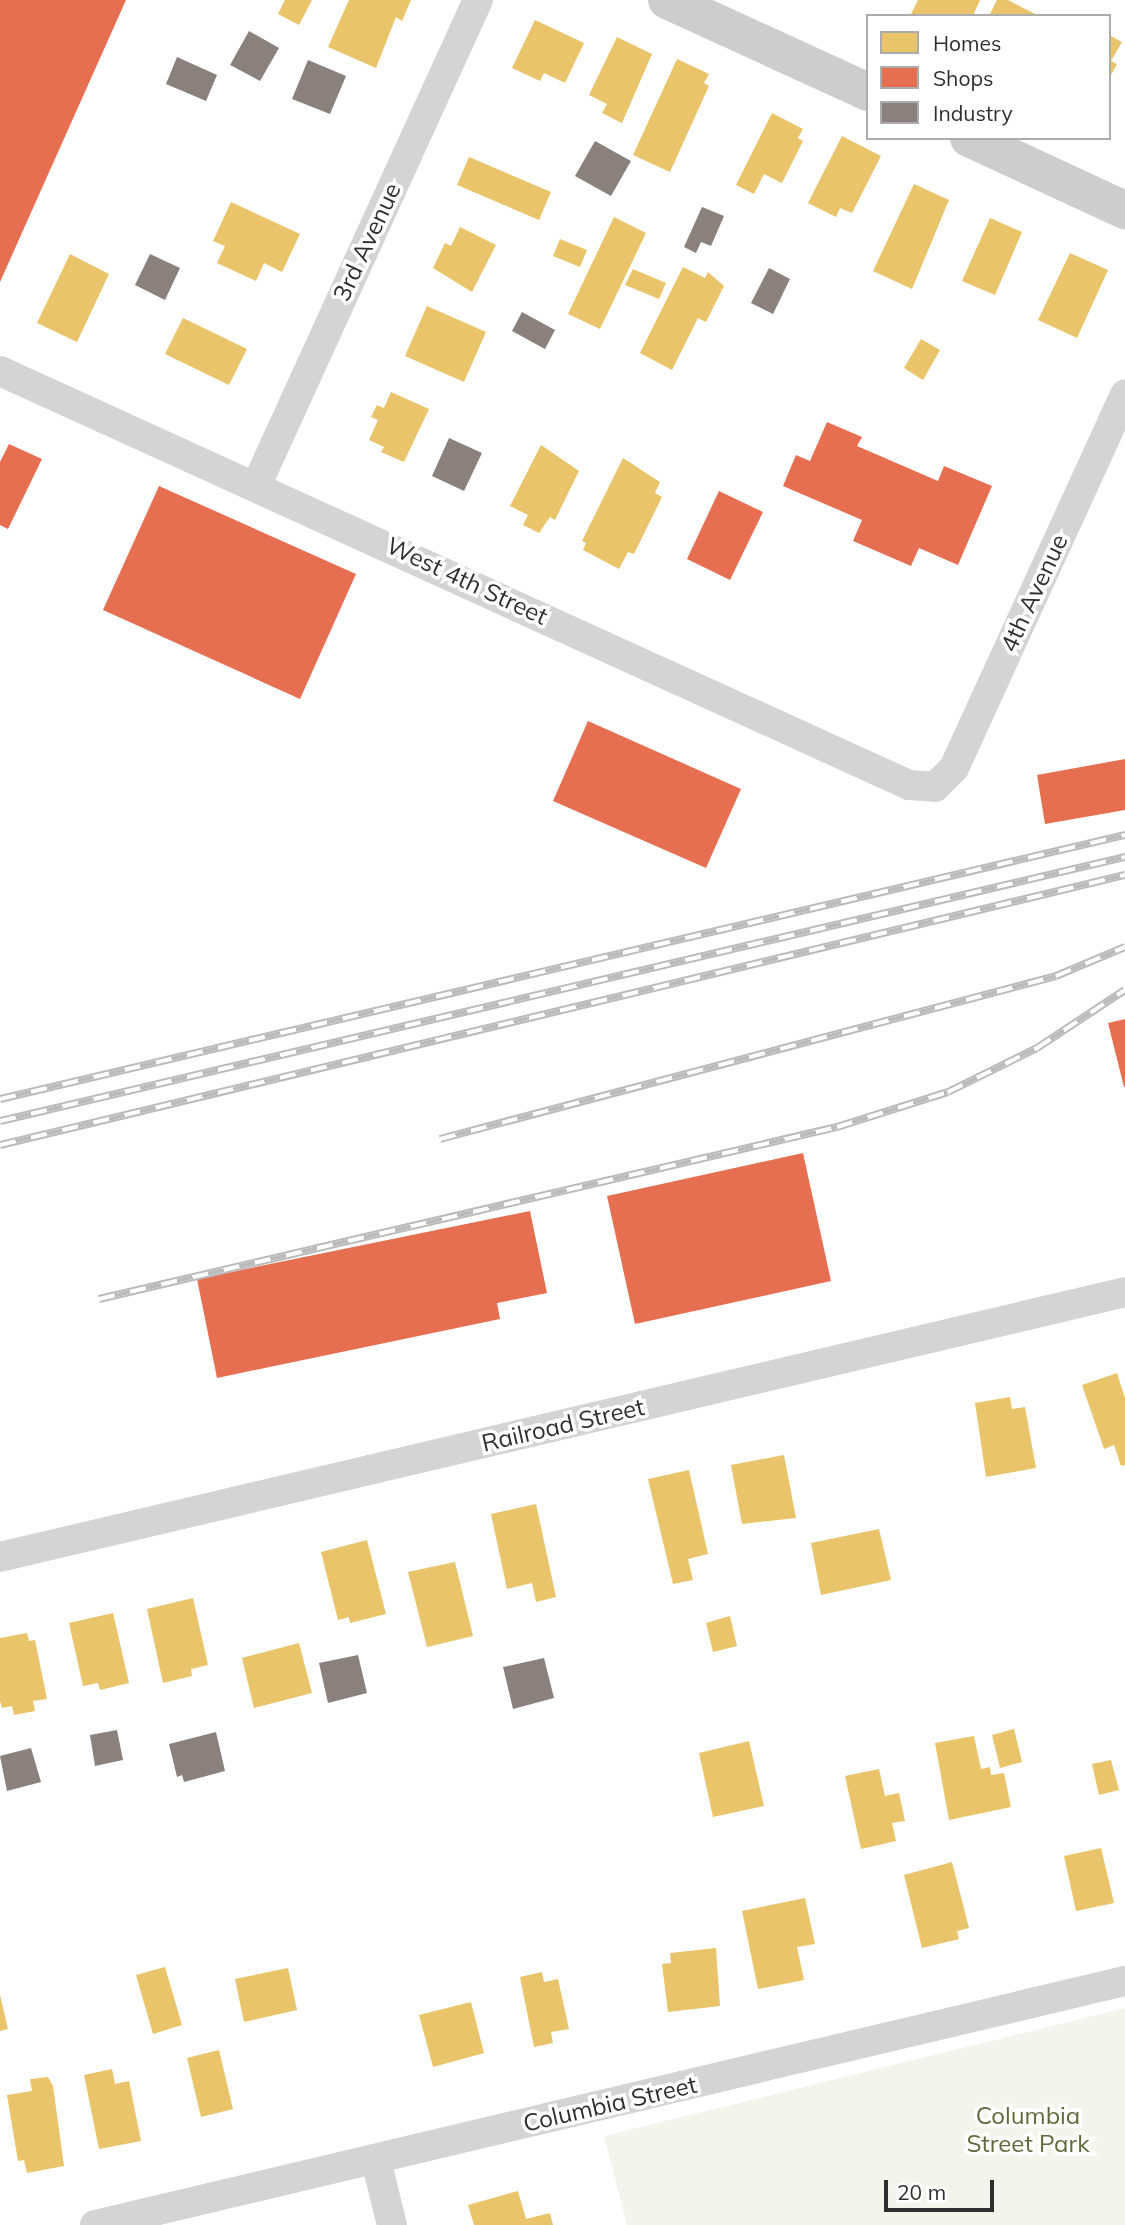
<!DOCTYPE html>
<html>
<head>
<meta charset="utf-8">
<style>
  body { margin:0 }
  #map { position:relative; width:1125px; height:2225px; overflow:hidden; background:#fff; font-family:Mulish,sans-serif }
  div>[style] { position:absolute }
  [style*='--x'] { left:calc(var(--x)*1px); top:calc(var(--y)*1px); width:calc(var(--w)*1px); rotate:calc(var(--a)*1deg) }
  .green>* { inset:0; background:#f3f5ec }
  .homes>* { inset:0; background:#e9c46a }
  .shops>* { inset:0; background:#e76f51 }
  .industry>* { inset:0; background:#8a817c }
  .minor>* { height:30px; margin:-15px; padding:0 15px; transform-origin:15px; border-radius:15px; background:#d4d4d4 }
  .secondary>* { height:38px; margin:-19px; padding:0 19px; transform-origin:19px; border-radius:19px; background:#cdcdcd }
  .rail>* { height:8px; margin-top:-4px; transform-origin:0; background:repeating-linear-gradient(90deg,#fff 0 16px,#bbb 0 32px); box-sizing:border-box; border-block:2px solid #bbb }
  span { translate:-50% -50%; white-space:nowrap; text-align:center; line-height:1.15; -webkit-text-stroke:7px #fff; paint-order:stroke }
  .street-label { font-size:24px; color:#2f2f2f }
  .park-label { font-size:24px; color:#5e6b3b }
  .legend { position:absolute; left:866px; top:14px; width:245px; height:126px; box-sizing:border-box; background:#fff; border:2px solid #acacac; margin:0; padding:9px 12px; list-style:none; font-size:21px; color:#2f2f2f }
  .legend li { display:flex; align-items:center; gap:14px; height:35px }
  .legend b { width:35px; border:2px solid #acacac }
  .scale { position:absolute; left:884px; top:2180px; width:110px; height:32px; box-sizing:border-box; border:4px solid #2f2f2f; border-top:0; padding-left:9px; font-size:21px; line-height:24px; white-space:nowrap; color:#2f2f2f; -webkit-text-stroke:5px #fff; paint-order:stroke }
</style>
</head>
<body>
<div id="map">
  <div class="green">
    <div style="clip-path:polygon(1125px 2008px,1125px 2225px,627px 2225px,604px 2136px)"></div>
  </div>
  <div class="homes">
    <div style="clip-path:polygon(285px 0,312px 0,299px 25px,278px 14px)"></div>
    <div style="clip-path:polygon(349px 0,411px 0,402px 21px,396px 17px,376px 68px,328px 47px)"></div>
    <div style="clip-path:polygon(918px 0,980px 0,973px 16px,910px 16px)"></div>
    <div style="clip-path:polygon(997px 0,1008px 0,1039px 16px,989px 16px)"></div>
    <div style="clip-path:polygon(535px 20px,584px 43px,565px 83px,544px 73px,540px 81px,512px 68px)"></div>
    <div style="clip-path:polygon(1109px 35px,1122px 42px,1111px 61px,1117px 64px,1109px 79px)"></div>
    <div style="clip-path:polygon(617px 37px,652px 54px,622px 123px,602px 113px,607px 104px,589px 95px)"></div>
    <div style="clip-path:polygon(677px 59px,709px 74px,704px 83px,709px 86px,670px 172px,633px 155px)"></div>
    <div style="clip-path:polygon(772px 113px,803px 129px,798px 138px,803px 141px,782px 183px,764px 174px,754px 194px,736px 185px)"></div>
    <div style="clip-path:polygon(842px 136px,881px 156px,852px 213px,840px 208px,836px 217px,808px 203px)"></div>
    <div style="clip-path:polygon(469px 157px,551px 192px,539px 220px,457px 185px)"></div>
    <div style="clip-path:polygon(914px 184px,949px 200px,912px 289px,873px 271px)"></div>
    <div style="clip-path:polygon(231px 202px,300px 234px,282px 272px,264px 263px,256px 281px,217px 263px,225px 246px,213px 241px)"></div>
    <div style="clip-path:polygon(614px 217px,646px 233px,600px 329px,568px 314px)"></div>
    <div style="clip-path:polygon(990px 218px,1022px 232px,995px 295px,962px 281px)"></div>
    <div style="clip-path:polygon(460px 227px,496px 245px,472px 292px,433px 268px,445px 243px,451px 246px)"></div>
    <div style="clip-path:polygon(560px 239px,587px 250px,580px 267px,553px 256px)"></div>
    <div style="clip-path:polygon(1070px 253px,1108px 270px,1077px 338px,1038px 320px)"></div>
    <div style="clip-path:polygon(70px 254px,109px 274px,77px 342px,37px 323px)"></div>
    <div style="clip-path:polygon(683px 267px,705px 278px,708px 272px,724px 286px,706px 322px,698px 318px,672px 370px,640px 353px)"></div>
    <div style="clip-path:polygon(633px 269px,666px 283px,659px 299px,625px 285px)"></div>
    <div style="clip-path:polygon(427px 306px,486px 332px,464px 382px,405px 356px)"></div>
    <div style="clip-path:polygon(183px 318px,247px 349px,229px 385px,165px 354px)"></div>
    <div style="clip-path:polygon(921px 339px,940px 350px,923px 380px,904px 368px)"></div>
    <div style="clip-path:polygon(391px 392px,429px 409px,404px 462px,381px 452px,384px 447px,369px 440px,378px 420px,371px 417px,377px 405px,384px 408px)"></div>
    <div style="clip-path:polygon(541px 445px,579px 471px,555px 520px,550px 517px,539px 533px,523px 525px,528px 515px,510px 506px)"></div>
    <div style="clip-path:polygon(623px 458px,660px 482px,655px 493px,662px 497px,634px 554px,628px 552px,619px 569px,583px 550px,586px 543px,582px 541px)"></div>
    <div style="clip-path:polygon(1117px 1373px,1125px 1398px,1125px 1465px,1121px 1466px,1114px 1445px,1104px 1449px,1082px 1385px)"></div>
    <div style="clip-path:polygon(1010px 1397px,1012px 1409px,1025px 1407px,1036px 1468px,986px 1477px,975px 1403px)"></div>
    <div style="clip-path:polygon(784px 1455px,796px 1518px,742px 1524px,731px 1465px)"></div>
    <div style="clip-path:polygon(689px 1470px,708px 1554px,688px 1559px,693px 1580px,673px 1584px,648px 1479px)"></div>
    <div style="clip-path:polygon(536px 1504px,556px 1597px,536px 1602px,532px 1583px,507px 1589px,491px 1514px)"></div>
    <div style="clip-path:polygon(879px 1529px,891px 1580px,821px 1595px,811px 1543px)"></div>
    <div style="clip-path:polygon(367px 1540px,386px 1614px,350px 1623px,349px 1617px,338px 1620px,321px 1552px)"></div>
    <div style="clip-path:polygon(455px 1562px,473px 1636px,427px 1647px,408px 1572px)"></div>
    <div style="clip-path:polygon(193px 1598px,208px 1665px,191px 1669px,192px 1676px,163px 1683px,147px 1609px)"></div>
    <div style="clip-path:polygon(113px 1613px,129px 1683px,100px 1690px,98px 1683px,83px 1686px,69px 1623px)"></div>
    <div style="clip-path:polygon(730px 1616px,737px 1646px,713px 1652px,706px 1623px)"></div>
    <div style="clip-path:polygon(27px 1633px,29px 1641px,35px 1640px,47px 1699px,33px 1701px,35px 1711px,14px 1715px,12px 1706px,2px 1708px,0 1701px,0 1638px)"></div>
    <div style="clip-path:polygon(299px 1643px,312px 1693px,254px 1708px,242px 1658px)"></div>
    <div style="clip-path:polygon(1014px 1729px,1022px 1762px,1000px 1768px,992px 1735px)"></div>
    <div style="clip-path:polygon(974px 1736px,981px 1769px,990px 1767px,991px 1775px,1004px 1773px,1011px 1807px,949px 1820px,935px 1743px)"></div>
    <div style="clip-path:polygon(749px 1741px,764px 1806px,713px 1817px,699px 1753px)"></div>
    <div style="clip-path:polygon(1111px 1760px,1119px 1790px,1099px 1795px,1092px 1764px)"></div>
    <div style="clip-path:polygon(879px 1769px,885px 1796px,899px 1793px,905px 1821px,892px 1823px,896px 1841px,861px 1849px,845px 1776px)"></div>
    <div style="clip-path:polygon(1101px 1848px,1114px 1903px,1076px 1911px,1064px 1856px)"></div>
    <div style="clip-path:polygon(952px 1862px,969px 1928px,957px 1931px,959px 1939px,922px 1948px,904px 1875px)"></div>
    <div style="clip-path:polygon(805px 1898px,815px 1944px,797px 1947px,804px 1980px,758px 1989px,742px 1911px)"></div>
    <div style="clip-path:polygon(716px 1948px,720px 2006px,668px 2012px,662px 1964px,671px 1963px,670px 1953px)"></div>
    <div style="clip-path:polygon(165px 1967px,182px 2025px,153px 2034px,136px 1975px)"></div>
    <div style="clip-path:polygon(288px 1968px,297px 2010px,244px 2022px,235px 1979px)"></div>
    <div style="clip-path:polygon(542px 1972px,544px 1982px,558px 1979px,569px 2029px,551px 2032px,553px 2043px,534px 2047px,520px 1977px)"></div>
    <div style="clip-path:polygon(0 1995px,8px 2029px,0 2031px)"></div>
    <div style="clip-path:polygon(471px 2002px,484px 2053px,433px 2067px,419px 2015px)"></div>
    <div style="clip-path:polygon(219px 2050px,233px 2109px,201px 2117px,187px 2058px)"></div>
    <div style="clip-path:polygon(112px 2069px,115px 2084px,129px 2081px,141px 2141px,99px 2149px,84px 2075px)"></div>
    <div style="clip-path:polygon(48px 2077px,53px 2086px,64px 2166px,27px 2173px,24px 2160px,18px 2161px,7px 2095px,32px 2091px,30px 2079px)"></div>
    <div style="clip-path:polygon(518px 2191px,526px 2219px,550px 2213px,553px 2225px,474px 2225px,468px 2205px)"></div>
  </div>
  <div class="shops">
    <div style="clip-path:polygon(0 0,126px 0,0 282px)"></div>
    <div style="clip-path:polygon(827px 422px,862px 437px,857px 446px,938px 481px,944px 466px,992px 486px,958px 565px,919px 548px,911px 566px,853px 541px,862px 520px,783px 486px,796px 455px,810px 461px)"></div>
    <div style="clip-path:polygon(9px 444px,42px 459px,8px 529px,0 525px,0 462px)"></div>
    <div style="clip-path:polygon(159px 486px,356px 574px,300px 699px,103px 610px)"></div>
    <div style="clip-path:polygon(719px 491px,763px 512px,730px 580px,687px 559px)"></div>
    <div style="clip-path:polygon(588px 721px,741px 789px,706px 868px,553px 801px)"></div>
    <div style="clip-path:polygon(1125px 759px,1125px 810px,1045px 824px,1037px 775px)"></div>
    <div style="clip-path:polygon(1125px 1019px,1125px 1087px,1124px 1087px,1108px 1023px)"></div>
    <div style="clip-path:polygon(803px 1153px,831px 1281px,635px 1324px,607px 1196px)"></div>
    <div style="clip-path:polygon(530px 1211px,547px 1293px,497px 1303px,500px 1319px,217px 1378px,197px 1279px)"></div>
  </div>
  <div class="industry">
    <div style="clip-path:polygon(249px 31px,279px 48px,260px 81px,230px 65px)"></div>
    <div style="clip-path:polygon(177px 57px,217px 75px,206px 101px,166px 84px)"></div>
    <div style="clip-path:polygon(308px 60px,346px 76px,330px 114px,292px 99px)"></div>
    <div style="clip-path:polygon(595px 141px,631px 161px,611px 196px,575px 176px)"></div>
    <div style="clip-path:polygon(702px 207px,724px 216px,711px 246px,701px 242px,696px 253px,684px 247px)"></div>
    <div style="clip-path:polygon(150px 254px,180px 268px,165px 300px,135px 285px)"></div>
    <div style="clip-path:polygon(769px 268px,790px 279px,773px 314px,751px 303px)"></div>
    <div style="clip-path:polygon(522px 312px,555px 330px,545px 349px,512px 331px)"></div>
    <div style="clip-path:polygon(449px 438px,482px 453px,464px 491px,432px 476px)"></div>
    <div style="clip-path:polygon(358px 1655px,367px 1693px,328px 1703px,319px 1663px)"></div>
    <div style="clip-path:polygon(544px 1658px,554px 1698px,513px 1709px,503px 1667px)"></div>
    <div style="clip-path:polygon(117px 1730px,123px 1760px,95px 1766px,90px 1735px)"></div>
    <div style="clip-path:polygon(216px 1732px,225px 1771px,184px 1782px,182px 1775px,177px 1777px,169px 1744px)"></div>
    <div style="clip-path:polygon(31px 1748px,41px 1782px,7px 1791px,0 1756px)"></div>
  </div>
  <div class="minor">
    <div style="--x:0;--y:371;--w:999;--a:24.49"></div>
    <div style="--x:909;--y:785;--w:26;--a:4"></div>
    <div style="--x:935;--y:787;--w:27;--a:-45"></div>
    <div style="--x:954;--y:768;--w:411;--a:-65.4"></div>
    <div style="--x:257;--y:484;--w:532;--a:-65.46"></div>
    <div style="--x:0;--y:1557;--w:1156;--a:-13.25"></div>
    <div style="--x:376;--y:2160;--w:67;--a:76.2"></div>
    <div style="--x:95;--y:2225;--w:1059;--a:-13.33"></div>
  </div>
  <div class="secondary">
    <div style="--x:667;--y:0;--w:221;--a:24.6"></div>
    <div style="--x:969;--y:138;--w:172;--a:24.8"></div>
  </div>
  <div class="rail">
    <div style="--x:0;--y:1099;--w:1156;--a:-13.21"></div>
    <div style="--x:0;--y:1121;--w:1156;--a:-13.21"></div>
    <div style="--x:440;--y:1139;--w:637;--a:-14.82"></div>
    <div style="--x:1056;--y:976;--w:75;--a:-22.8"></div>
    <div style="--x:0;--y:1145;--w:1157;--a:-13.5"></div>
    <div style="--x:99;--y:1299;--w:758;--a:-13.12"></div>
    <div style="--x:837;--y:1127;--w:116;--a:-17.5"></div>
    <div style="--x:948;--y:1092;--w:99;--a:-26.3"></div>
    <div style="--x:1037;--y:1048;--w:105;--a:-33.4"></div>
  </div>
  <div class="street-label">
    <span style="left:367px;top:242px;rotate:-65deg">3rd Avenue</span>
    <span style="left:467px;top:581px;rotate:25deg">West 4th Street</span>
    <span style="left:1034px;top:593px;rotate:-65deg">4th Avenue</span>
    <span style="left:563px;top:1425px;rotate:-13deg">Railroad Street</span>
    <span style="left:610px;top:2104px;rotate:-13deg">Columbia Street</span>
  </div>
  <div class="park-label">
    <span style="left:1028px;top:2130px">Columbia<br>Street Park</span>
  </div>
  <ul class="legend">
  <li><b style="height:19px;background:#e9c46a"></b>Homes</li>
  <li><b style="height:19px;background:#e76f51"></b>Shops</li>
  <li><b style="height:19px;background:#8a817c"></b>Industry</li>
  </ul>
  <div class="scale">20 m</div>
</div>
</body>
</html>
